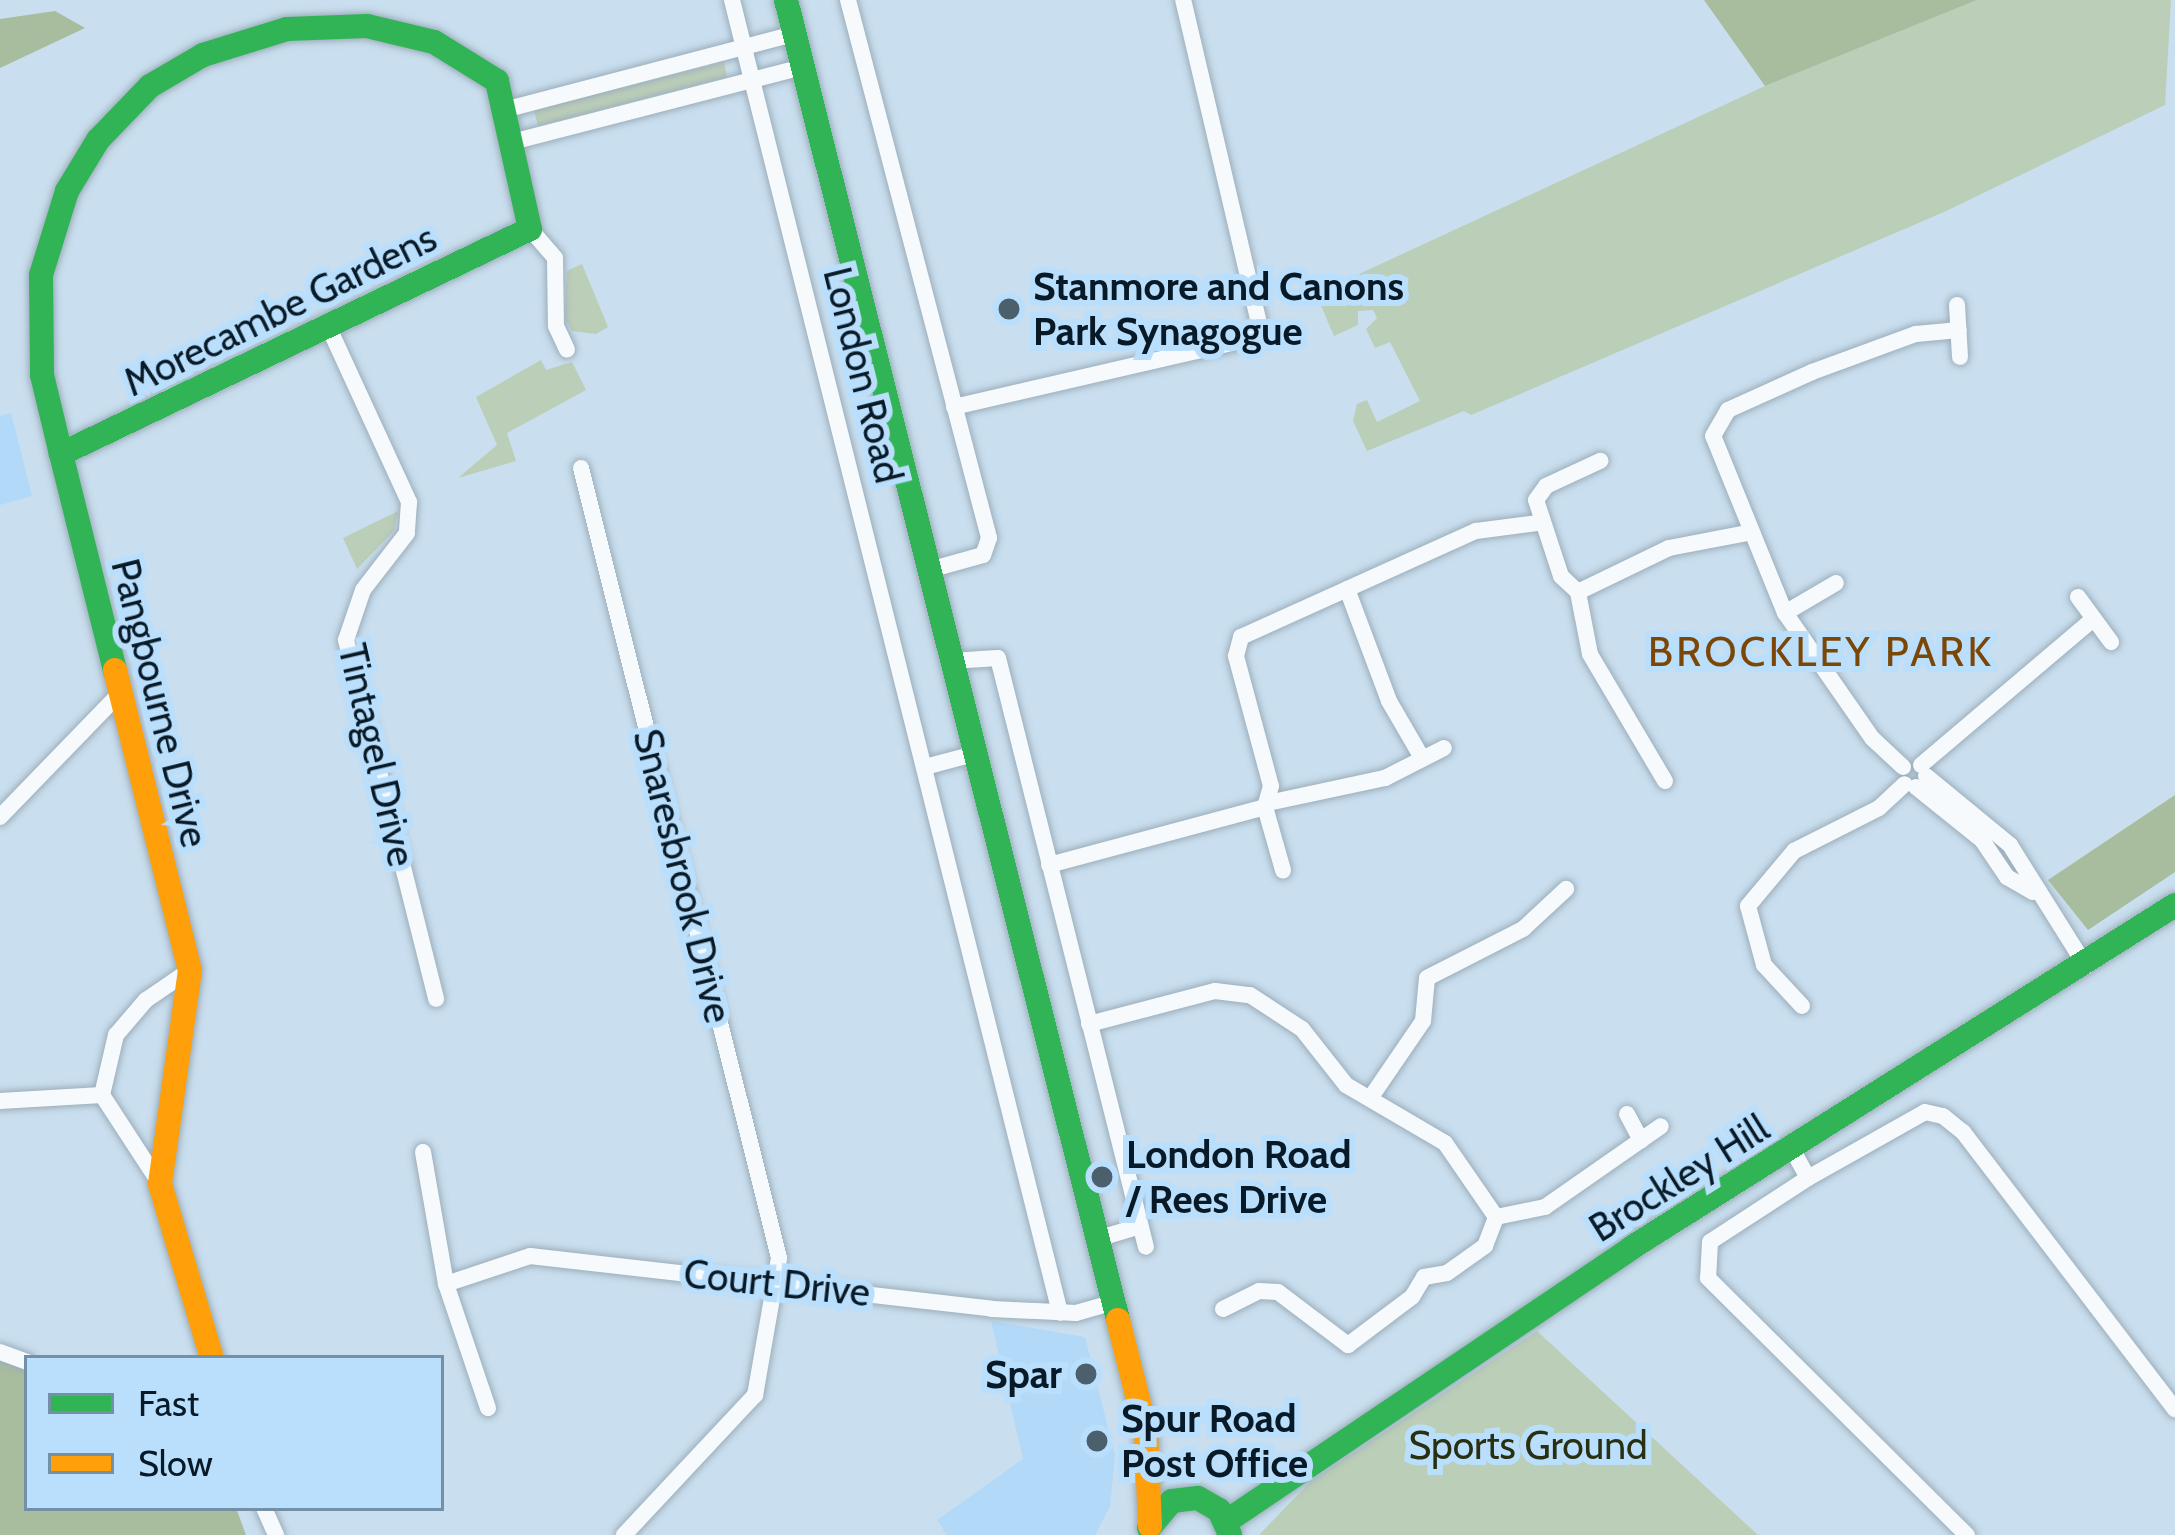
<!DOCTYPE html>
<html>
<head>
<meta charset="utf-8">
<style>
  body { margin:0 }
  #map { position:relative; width:2175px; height:1535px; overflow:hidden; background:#c9deee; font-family:Cabin,sans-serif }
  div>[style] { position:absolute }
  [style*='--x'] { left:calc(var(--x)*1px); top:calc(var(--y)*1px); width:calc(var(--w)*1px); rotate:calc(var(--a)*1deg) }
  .built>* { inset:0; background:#b2d9f7 }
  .green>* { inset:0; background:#bbceb8 }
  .forest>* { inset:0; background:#a8bd9d }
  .roads { filter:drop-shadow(0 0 3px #9caebb) drop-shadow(0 0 3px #9caebb) }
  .street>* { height:16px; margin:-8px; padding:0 8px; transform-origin:8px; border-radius:8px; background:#f7fafc }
  .fast>* { height:24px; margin:-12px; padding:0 12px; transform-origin:12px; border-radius:12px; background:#30b455 }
  .slow>* { height:24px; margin:-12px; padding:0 12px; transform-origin:12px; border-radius:12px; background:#ff9f0a }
  .dots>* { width:33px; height:33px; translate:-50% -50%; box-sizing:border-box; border:6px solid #badffd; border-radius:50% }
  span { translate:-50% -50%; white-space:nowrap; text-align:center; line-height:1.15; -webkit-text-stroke:12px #badffd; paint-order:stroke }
  .poi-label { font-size:39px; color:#081a27; font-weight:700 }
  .left { translate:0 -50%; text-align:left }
  .right { translate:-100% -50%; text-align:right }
  .street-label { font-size:39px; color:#081a27 }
  .park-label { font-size:39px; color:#283011 }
  .neighbourhood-label { font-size:42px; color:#7b4606; letter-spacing:3px }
  .legend { position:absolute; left:24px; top:1355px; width:420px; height:156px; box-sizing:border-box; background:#badffd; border:3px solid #7390a7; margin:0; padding:15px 21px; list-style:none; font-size:36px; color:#081a27 }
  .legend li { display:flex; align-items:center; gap:24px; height:60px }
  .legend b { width:60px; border:3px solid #7390a7 }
</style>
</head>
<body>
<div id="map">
  <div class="built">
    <div style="clip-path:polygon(11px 413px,32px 496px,0 505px,0 416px)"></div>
    <div style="clip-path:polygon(991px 1321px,1085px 1337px,1115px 1455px,1110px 1506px,1095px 1535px,947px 1535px,937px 1520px,1023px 1459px)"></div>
  </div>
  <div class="green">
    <div style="clip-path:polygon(1977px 0,2171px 0,2165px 105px,1944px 212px,1471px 415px,1464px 411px,1367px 451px,1353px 421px,1357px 404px,1367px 400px,1377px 422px,1420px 401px,1390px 342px,1375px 348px,1366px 329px,1377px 318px,1373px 310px,1358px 311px,1358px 325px,1334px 336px,1316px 294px,1765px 86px)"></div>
    <div style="clip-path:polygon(724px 62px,727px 77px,538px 126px,534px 110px)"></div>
    <div style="clip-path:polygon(582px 264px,608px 327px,596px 334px,572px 331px,565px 319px,567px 271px)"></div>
    <div style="clip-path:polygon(541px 360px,546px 370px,572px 362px,586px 390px,507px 433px,516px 461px,458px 478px,497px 445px,476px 397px)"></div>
    <div style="clip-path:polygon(398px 511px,394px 531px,357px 569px,343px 538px)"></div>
    <div style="clip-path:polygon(1537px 1331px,1758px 1535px,1259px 1535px,1311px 1481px)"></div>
  </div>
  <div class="forest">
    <div style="clip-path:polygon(1704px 0,1977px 0,1765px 86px)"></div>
    <div style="clip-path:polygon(55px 11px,85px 28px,0 68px,0 19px)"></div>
    <div style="clip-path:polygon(2175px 795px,2175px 872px,2088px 930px,2048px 880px)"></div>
    <div style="clip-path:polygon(0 1352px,27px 1358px,27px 1508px,236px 1508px,246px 1535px,0 1535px)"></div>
  </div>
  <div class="roads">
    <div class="street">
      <div style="--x:732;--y:0;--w:1353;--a:75.97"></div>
      <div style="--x:848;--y:0;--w:556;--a:75.31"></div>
      <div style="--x:989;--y:538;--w:18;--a:109"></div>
      <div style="--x:983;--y:555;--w:56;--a:164.5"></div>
      <div style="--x:504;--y:110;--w:300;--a:-14.7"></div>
      <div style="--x:512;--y:142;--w:301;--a:-14.5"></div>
      <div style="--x:530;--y:229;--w:38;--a:49"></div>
      <div style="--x:555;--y:258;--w:68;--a:89.2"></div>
      <div style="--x:556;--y:326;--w:26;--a:65"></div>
      <div style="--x:1957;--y:305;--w:52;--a:86.7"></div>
      <div style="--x:329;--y:328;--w:192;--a:65.3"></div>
      <div style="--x:409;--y:502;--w:31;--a:94"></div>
      <div style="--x:407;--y:533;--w:72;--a:127.7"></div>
      <div style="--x:363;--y:590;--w:53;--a:108.8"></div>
      <div style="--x:346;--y:640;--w:370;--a:75.9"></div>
      <div style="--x:954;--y:407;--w:316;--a:-13"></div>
      <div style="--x:1262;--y:336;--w:345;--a:-103.2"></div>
      <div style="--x:581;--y:468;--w:814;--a:75.93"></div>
      <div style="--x:779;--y:1258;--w:139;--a:99.9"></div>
      <div style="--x:755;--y:1395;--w:192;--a:133.1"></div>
      <div style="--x:1347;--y:589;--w:120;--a:69.4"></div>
      <div style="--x:1389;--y:701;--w:66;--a:59.9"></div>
      <div style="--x:1578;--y:592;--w:23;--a:-137"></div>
      <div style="--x:1561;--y:576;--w:80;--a:-108.2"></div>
      <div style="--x:1536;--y:500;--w:17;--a:-54"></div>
      <div style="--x:1546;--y:486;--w:60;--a:-24.8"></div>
      <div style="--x:2078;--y:597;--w:56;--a:53.7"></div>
      <div style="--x:1785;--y:613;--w:59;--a:-30.5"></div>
      <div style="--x:951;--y:661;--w:47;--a:-3.7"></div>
      <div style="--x:998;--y:658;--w:607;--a:75.9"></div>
      <div style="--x:1921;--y:765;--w:226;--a:-40.3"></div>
      <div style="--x:925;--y:767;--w:51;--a:-14.9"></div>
      <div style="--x:1903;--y:767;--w:42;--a:-136.9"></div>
      <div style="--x:1872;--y:738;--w:152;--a:-124.8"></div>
      <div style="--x:1785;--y:613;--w:191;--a:-112.1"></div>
      <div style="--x:1713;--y:436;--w:30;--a:-60"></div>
      <div style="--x:1728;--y:410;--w:92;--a:-24.3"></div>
      <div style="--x:1812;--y:372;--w:111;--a:-20.1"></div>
      <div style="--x:1916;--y:334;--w:43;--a:-5.3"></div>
      <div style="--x:1926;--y:776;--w:109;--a:39.4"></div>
      <div style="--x:2010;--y:845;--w:143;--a:57.9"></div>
      <div style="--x:1665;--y:781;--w:147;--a:-120.6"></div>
      <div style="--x:1590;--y:654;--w:63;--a:-101"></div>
      <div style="--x:1578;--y:592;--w:101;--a:-25.8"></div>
      <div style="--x:1669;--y:548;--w:79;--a:-10.9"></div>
      <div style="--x:1916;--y:787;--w:85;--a:38.8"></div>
      <div style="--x:1982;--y:840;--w:45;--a:56"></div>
      <div style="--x:2007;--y:877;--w:30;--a:30"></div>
      <div style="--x:1268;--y:803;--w:120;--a:-12.1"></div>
      <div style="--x:1385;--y:778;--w:66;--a:-27"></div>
      <div style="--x:1265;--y:807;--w:22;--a:-74"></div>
      <div style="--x:1271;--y:786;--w:135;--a:-105.1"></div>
      <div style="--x:1236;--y:656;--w:20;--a:-75"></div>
      <div style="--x:1241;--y:637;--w:258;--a:-24.3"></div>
      <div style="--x:1476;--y:531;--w:63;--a:-7.4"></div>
      <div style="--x:0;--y:817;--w:174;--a:-45.9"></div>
      <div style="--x:1049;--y:865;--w:224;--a:-15"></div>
      <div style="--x:1265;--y:807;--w:66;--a:74.1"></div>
      <div style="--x:1802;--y:1006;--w:56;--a:-132.8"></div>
      <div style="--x:1764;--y:965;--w:61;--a:-105.2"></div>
      <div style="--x:1748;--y:906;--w:72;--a:-50.1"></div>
      <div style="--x:1794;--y:851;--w:95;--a:-26.8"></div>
      <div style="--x:1879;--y:808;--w:35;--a:-43"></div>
      <div style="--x:1089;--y:1024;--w:130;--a:-14.7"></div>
      <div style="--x:1215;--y:991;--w:35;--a:7"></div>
      <div style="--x:1250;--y:995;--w:62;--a:33.2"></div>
      <div style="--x:1302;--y:1029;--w:71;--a:51.8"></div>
      <div style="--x:1346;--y:1085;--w:115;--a:30.4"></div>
      <div style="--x:1445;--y:1143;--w:90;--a:55.4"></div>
      <div style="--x:1496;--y:1217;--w:50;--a:-11.5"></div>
      <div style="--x:1545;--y:1207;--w:141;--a:-34.9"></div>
      <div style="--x:1371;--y:1097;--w:92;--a:-55.6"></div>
      <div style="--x:1423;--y:1021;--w:43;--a:-84.7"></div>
      <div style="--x:1427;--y:978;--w:108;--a:-27"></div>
      <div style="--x:1523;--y:929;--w:59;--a:-42.9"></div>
      <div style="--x:0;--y:1101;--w:102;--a:-3.4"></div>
      <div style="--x:1627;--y:1114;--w:30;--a:62"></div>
      <div style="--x:1792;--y:1149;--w:33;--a:61"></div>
      <div style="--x:1808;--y:1178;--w:134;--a:-29.4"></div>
      <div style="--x:1925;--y:1112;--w:18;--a:13"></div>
      <div style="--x:1943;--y:1116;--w:26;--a:39"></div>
      <div style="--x:1963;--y:1132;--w:349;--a:52.6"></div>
      <div style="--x:423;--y:1152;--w:134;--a:80.1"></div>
      <div style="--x:446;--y:1284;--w:131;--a:71.3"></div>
      <div style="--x:1808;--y:1178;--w:117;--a:146.9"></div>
      <div style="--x:1710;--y:1242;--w:36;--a:93"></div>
      <div style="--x:1708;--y:1278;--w:365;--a:44.8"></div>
      <div style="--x:160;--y:1184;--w:106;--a:-123.1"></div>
      <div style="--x:102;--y:1095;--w:62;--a:-76.9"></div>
      <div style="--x:116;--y:1035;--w:46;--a:-49.4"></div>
      <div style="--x:146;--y:1000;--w:53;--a:-34.3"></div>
      <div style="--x:1097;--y:1239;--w:45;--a:-16.8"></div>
      <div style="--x:446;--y:1284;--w:89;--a:-18.4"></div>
      <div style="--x:530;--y:1256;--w:465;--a:6.5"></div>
      <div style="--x:992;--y:1309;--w:84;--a:2.7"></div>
      <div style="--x:1076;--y:1313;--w:36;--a:-16"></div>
      <div style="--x:1223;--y:1309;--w:40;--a:-26.6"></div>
      <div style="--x:1259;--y:1291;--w:19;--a:3"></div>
      <div style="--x:1278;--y:1292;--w:88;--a:37.1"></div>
      <div style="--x:1348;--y:1345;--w:80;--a:-36.9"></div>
      <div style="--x:1412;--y:1297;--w:23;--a:-59"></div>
      <div style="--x:1424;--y:1277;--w:23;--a:-10"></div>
      <div style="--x:1447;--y:1273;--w:47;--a:-35.4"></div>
      <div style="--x:1485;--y:1246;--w:31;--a:-69"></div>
      <div style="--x:0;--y:1352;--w:29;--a:20"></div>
      <div style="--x:264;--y:1508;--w:30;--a:66"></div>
    </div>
    <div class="fast">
      <div style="--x:786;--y:0;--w:1361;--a:75.88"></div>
      <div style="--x:61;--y:454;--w:520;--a:-25.63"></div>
      <div style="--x:530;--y:229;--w:152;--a:-102.6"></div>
      <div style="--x:497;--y:81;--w:74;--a:-148.2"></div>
      <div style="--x:434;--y:42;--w:69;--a:-166.6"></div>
      <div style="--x:367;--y:26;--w:80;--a:177.9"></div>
      <div style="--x:287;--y:29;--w:88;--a:162.8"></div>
      <div style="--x:203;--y:55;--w:61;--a:149.7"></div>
      <div style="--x:150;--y:86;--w:75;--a:133.9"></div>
      <div style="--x:98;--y:140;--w:60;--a:121.3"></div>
      <div style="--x:67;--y:191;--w:88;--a:107.2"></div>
      <div style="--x:41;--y:275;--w:100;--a:89.4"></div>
      <div style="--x:42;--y:375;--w:81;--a:76.5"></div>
      <div style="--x:61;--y:454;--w:223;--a:76"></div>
      <div style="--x:1227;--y:1521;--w:488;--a:-34"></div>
      <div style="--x:1631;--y:1248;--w:643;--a:-32.23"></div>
      <div style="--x:1149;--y:1528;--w:35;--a:-50"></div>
      <div style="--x:1172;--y:1501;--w:26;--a:-7"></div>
      <div style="--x:1198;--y:1498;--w:24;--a:30"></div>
      <div style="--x:1219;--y:1510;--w:27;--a:66"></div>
    </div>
    <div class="slow">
      <div style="--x:115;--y:670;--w:309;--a:76"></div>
      <div style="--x:190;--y:970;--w:216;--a:98"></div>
      <div style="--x:160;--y:1184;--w:182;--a:73.4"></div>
      <div style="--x:1118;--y:1320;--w:114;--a:75.8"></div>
      <div style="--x:1146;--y:1431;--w:95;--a:87.6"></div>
    </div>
  </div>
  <div class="dots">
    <div style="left:1009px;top:309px;background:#4c5f6d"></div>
    <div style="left:1102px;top:1177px;background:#4c5f6d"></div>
    <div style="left:1086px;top:1374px;background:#4c5f6d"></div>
    <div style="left:1097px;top:1441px;background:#4c5f6d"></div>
  </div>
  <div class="poi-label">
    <span class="left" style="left:1033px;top:309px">Stanmore and Canons<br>Park Synagogue</span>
    <span class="left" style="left:1126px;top:1177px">London Road<br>/ Rees Drive</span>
    <span class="right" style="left:1062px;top:1374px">Spar</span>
    <span class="left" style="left:1121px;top:1441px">Spur Road<br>Post Office</span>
  </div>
  <div class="street-label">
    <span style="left:280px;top:310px;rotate:-26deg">Morecambe Gardens</span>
    <span style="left:863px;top:375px;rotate:76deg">London Road</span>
    <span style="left:160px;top:703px;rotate:76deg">Pangbourne Drive</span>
    <span style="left:377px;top:755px;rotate:77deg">Tintagel Drive</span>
    <span style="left:683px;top:876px;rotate:76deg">Snaresbrook Drive</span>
    <span style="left:1679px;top:1178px;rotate:-32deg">Brockley Hill</span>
    <span style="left:777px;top:1283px;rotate:6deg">Court Drive</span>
  </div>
  <div class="park-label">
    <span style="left:1528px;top:1445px">Sports Ground</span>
  </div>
  <div class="neighbourhood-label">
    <span style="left:1821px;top:651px">BROCKLEY PARK</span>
  </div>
  <ul class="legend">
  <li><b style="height:15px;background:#30b455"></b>Fast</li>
  <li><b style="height:15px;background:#ff9f0a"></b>Slow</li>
  </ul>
</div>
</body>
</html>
